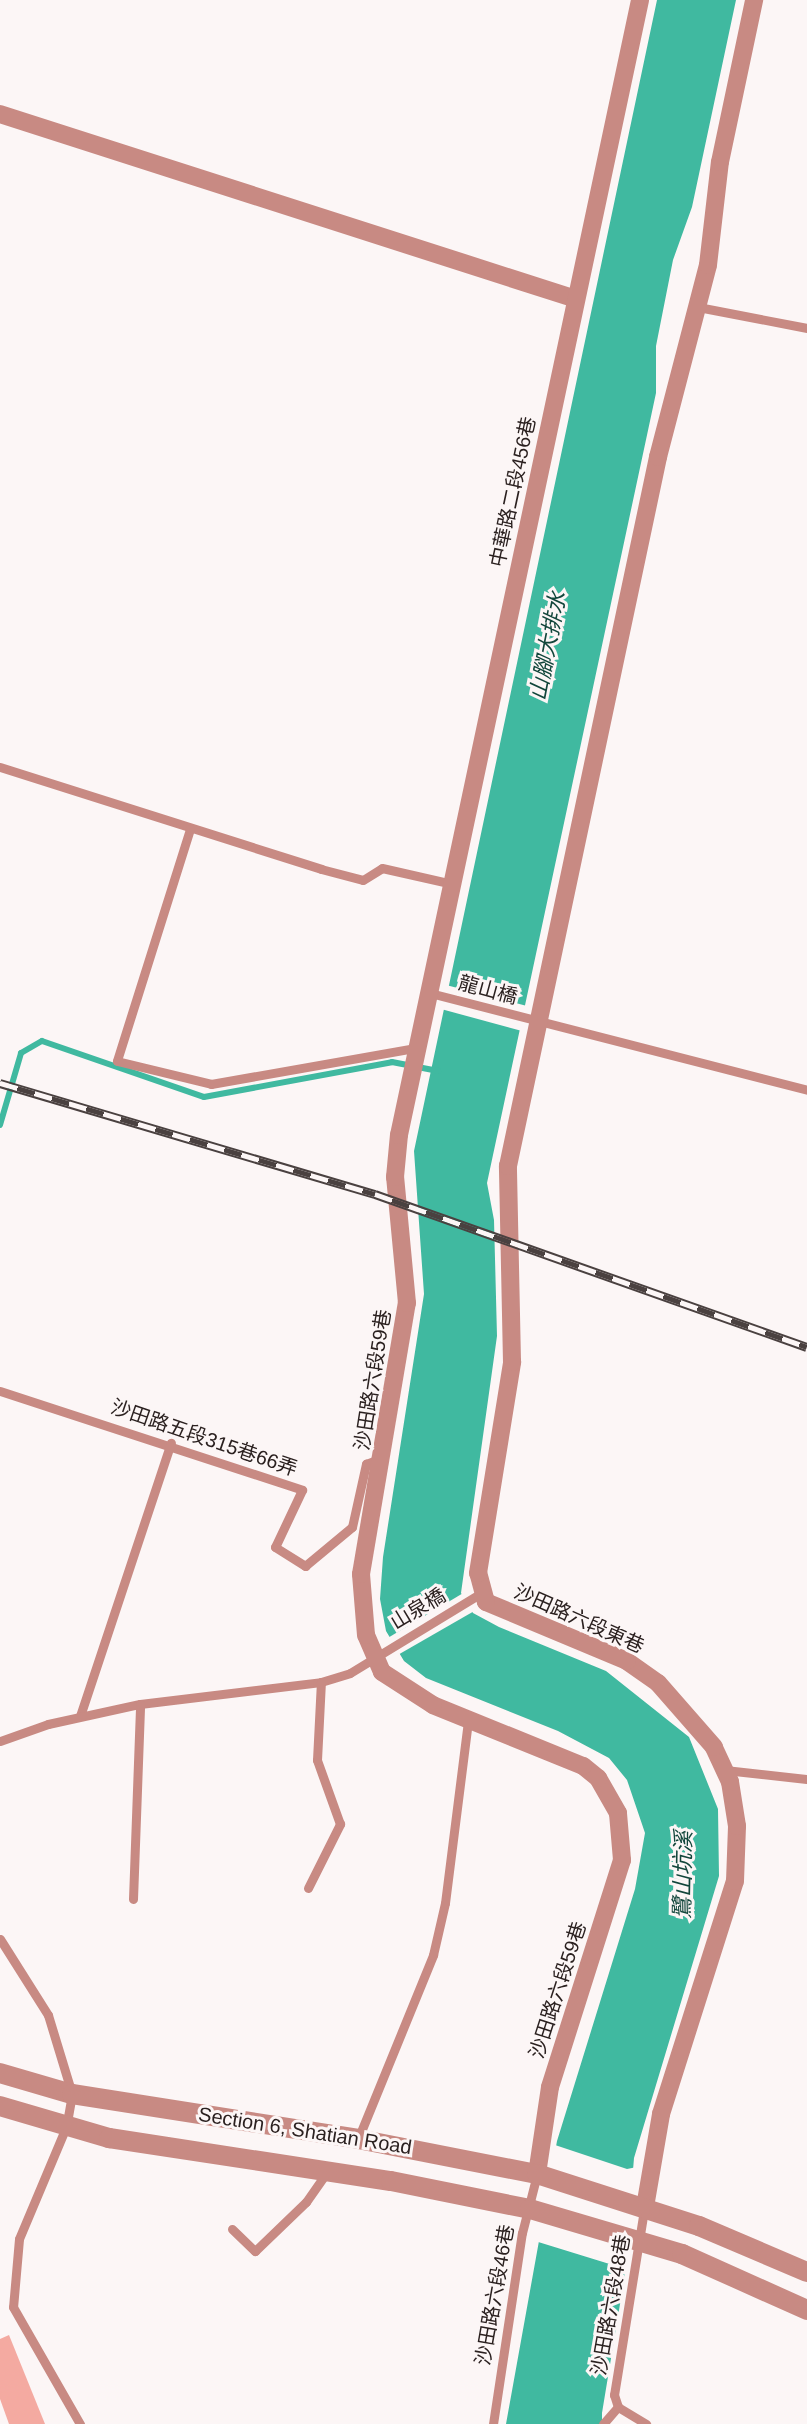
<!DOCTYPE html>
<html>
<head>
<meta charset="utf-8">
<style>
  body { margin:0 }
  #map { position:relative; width:807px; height:2424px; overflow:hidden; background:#fcf6f6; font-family:Helvetica,"Noto Sans TC",sans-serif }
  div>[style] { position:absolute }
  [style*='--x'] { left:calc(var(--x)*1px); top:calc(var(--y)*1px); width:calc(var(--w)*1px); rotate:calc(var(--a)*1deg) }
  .forest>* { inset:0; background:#f4aaa1 }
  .water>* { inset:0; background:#40b9a0 }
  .pier>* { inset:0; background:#fcf6f6 }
  .stream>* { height:6px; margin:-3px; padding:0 3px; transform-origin:3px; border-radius:3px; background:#40b9a0 }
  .service>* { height:9px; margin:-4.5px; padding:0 4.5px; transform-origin:4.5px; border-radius:4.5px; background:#c88a83 }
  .minor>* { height:18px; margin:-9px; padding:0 9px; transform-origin:9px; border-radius:9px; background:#c88a83 }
  .tertiary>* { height:20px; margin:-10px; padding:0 10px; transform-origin:10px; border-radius:10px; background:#c88a83 }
  .rail>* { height:9px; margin-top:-4.5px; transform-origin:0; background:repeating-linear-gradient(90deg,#fcf6f6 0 18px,#4a4140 0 36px); box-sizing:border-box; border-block:2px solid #4a4140 }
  span { translate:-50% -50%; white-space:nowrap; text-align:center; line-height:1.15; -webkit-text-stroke:6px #fcf6f6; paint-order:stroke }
  .street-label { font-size:20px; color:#2b2120 }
  .water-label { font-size:22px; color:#12463b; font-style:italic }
</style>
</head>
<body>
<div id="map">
  <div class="forest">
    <div style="clip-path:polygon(9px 2335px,45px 2424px,9px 2424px,0 2399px,0 2339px)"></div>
  </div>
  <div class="water">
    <div style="clip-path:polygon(657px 0,736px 0,692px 207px,673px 260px,656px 346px,656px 393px,487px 1183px,494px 1220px,497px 1336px,461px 1593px,473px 1613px,499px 1627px,606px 1671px,689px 1737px,718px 1809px,719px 1876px,634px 2158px,624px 2280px,602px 2413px,602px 2421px,608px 2424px,506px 2424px,557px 2141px,635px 1889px,645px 1833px,627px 1780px,609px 1758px,558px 1731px,426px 1678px,404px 1661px,386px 1631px,380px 1599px,383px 1557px,424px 1294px,414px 1151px)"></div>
  </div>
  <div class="pier">
    <div style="clip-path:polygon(446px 985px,527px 1006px,522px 1031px,441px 1009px)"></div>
    <div style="clip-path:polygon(465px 1592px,476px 1610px,396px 1656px,386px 1639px)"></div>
    <div style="clip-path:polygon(552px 2144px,627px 2169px,637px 2167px,629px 2270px,535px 2241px)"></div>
  </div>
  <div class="stream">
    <div style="--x:0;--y:1125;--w:75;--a:-73.7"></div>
    <div style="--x:21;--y:1053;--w:24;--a:-30"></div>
    <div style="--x:42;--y:1041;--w:171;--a:19.1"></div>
    <div style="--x:204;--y:1097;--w:191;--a:-10.5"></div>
    <div style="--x:392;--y:1062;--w:47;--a:11.1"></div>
  </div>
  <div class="service">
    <div style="--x:698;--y:307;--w:111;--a:10.9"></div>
    <div style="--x:0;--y:767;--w:337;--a:17.6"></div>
    <div style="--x:321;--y:869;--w:43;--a:14.7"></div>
    <div style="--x:363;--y:880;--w:22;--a:-32"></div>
    <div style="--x:382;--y:868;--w:73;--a:12.7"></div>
    <div style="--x:190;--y:829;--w:243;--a:107.5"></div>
    <div style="--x:117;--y:1061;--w:97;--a:13.7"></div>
    <div style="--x:211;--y:1084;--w:212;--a:-10"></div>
    <div style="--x:430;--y:993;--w:389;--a:14.4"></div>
    <div style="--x:0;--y:1391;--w:318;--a:18.1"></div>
    <div style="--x:302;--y:1490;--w:63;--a:115.3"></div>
    <div style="--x:275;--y:1547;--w:36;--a:32"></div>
    <div style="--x:305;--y:1566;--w:61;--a:-39.7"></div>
    <div style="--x:352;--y:1527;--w:65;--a:-77.5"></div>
    <div style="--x:366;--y:1464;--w:14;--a:-21"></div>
    <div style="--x:80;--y:1716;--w:288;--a:-71.6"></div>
    <div style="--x:0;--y:1741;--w:51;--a:-19.5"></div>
    <div style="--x:48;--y:1724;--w:94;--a:-12.3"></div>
    <div style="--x:140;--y:1704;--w:182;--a:-6.9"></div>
    <div style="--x:321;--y:1682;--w:30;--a:-17"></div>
    <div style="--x:350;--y:1673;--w:153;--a:-31.4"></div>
    <div style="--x:725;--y:1770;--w:82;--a:6.3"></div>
    <div style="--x:308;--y:1888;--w:72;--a:-63.4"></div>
    <div style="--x:340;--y:1824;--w:68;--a:-109.8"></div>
    <div style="--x:317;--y:1760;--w:78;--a:-87.1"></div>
    <div style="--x:133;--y:1899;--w:195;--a:-87.9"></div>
    <div style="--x:0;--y:1939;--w:90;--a:57.7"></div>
    <div style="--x:48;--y:2015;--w:83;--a:73.1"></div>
    <div style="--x:72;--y:2094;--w:34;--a:100"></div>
    <div style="--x:66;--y:2127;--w:121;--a:112.8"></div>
    <div style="--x:19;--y:2239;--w:68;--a:95"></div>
    <div style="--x:13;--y:2307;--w:135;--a:60.2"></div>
    <div style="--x:358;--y:2139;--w:199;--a:-67.8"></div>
    <div style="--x:433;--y:1955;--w:53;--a:-77"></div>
    <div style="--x:445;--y:1903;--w:183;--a:-82.8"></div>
    <div style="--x:232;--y:2229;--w:32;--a:44"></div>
    <div style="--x:255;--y:2251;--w:71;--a:-43.9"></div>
    <div style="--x:306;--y:2202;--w:37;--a:-55"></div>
    <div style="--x:618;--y:2407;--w:13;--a:-108"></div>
    <div style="--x:614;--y:2395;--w:187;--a:-80.8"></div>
    <div style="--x:618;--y:2407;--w:33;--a:31"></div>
    <div style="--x:493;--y:2424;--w:193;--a:-81.4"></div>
    <div style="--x:522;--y:2233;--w:61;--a:-75.7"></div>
    <div style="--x:603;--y:2424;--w:23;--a:-49"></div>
  </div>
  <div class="minor">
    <div style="--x:0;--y:114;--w:605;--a:17.81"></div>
    <div style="--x:537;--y:2174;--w:88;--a:-81.5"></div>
    <div style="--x:550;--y:2087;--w:238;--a:-72.4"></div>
    <div style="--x:622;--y:1860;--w:47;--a:-94.9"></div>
    <div style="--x:618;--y:1813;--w:40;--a:-119.7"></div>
    <div style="--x:598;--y:1778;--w:19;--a:-141"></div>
    <div style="--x:583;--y:1766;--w:162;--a:-157.9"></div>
    <div style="--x:433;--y:1705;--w:61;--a:-147.1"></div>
    <div style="--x:382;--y:1672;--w:40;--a:-113.4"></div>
    <div style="--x:366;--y:1635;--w:61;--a:-94.7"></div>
    <div style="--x:361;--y:1574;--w:275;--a:-80.4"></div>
    <div style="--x:407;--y:1303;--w:127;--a:-95.4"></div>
    <div style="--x:395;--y:1177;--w:42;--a:-84.6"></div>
    <div style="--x:399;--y:1135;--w:1160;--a:-78.01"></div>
    <div style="--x:645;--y:2207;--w:94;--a:-80.2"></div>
    <div style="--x:661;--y:2114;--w:244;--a:-72.4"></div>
    <div style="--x:735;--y:1881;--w:55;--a:-87.9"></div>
    <div style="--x:737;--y:1826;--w:45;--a:-99"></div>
    <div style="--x:730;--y:1782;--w:38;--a:-115"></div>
    <div style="--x:714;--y:1747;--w:85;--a:-131.2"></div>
    <div style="--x:658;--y:1683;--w:38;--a:-145"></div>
    <div style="--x:627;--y:1661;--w:153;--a:-157.3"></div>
    <div style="--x:486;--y:1602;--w:30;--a:-105"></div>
    <div style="--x:478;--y:1573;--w:214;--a:-80.8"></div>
    <div style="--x:512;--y:1362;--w:196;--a:-91.2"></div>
    <div style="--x:508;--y:1166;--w:725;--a:-78.05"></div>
    <div style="--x:658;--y:457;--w:198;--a:-75.4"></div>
    <div style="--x:708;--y:265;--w:104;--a:-83.4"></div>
    <div style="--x:720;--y:162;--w:166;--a:-78.1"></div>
  </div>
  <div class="tertiary">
    <div style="--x:0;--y:2073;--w:75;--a:16.3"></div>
    <div style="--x:72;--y:2094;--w:290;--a:8.9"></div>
    <div style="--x:358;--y:2139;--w:182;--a:11.1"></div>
    <div style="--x:537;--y:2174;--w:170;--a:17.8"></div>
    <div style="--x:699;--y:2226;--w:117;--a:23.1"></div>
    <div style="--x:0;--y:2106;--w:114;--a:16.4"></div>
    <div style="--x:109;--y:2138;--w:285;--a:8.7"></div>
    <div style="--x:391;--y:2181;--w:142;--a:11.4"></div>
    <div style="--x:530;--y:2209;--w:159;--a:16.5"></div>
    <div style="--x:682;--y:2254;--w:137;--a:24.1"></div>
  </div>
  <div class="rail">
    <div style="--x:0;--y:1083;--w:391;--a:16.5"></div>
    <div style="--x:375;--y:1194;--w:458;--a:19.5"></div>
  </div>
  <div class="street-label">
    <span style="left:513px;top:492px;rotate:-78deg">中華路二段456巷</span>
    <span style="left:488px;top:990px;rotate:15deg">龍山橋</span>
    <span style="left:373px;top:1380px;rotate:-81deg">沙田路六段59巷</span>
    <span style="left:204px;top:1438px;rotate:19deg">沙田路五段315巷66弄</span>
    <span style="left:418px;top:1609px;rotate:-31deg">山泉橋</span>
    <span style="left:579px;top:1619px;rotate:24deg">沙田路六段東巷</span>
    <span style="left:558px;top:1990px;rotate:-72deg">沙田路六段59巷</span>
    <span style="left:305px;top:2131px;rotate:9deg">Section 6, Shatian Road</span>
    <span style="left:495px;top:2295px;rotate:-80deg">沙田路六段46巷</span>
    <span style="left:611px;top:2305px;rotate:-80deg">沙田路六段48巷</span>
  </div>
  <div class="water-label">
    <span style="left:548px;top:646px;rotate:-79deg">山腳大排水</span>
    <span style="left:683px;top:1875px;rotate:-89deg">鷺山坑溪</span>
  </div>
</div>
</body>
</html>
